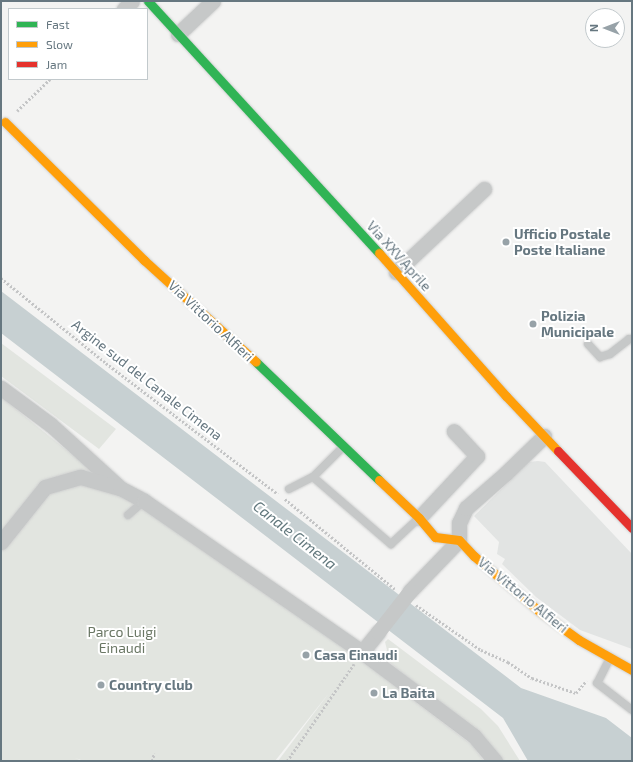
<!DOCTYPE html>
<html>
<head>
<meta charset="utf-8">
<style>
  body { margin:0 }
  #map { position:relative; width:633px; height:762px; overflow:hidden; background:#f3f3f2; font-family:"Exo 2",sans-serif }
  div>[style] { position:absolute }
  [style*='--x'] { left:calc(var(--x)*1px); top:calc(var(--y)*1px); width:calc(var(--w)*1px); rotate:calc(var(--a)*1deg) }
  .built>* { inset:0; background:#e2e4e3 }
  .green>* { inset:0; background:#e2e5e0 }
  .water>* { inset:0; background:#c7d0d2 }
  .path>* { height:2.5px; margin-top:-1.25px; transform-origin:0; background:repeating-linear-gradient(90deg,#c4c5c6 0 2px,transparent 0 4px) }
  .roads { filter:drop-shadow(0 0 1px #cfd0d0) drop-shadow(0 0 1px #cfd0d0) }
  .lane>* { height:8px; margin:-4px; padding:0 4px; transform-origin:4px; border-radius:4px; background:#c6c8c8 }
  .street>* { height:15px; margin:-7.5px; padding:0 7.5px; transform-origin:7.5px; border-radius:7.5px; background:#c6c8c8 }
  .fast>* { height:9px; margin:-4.5px; padding:0 4.5px; transform-origin:4.5px; border-radius:4.5px; background:#30b455 }
  .slow>* { height:9px; margin:-4.5px; padding:0 4.5px; transform-origin:4.5px; border-radius:4.5px; background:#ff9f0a }
  .jam>* { height:9px; margin:-4.5px; padding:0 4.5px; transform-origin:4.5px; border-radius:4.5px; background:#e5322d }
  .street-bridge>* { height:15px; margin:-7.5px; padding:0 7.5px; transform-origin:7.5px; border-radius:7.5px; background:#c6c8c8 }
  .dots>* { width:11px; height:11px; translate:-50% -50%; box-sizing:border-box; border:2px solid #fff; border-radius:50% }
  span { translate:-50% -50%; white-space:nowrap; text-align:center; line-height:1.15; -webkit-text-stroke:4px #fff; paint-order:stroke }
  .poi-label { font-size:14px; color:#667780; font-weight:700 }
  .left { translate:0 -50%; text-align:left }
  .street-label { font-size:14px; color:#667780 }
  .park-label { font-size:14px; color:#6a7764 }
  .water-label { font-size:15px; color:#62787d; font-style:italic }
  .frame { position:absolute; inset:0; border:2px solid #667780; pointer-events:none }
  .legend { position:absolute; left:8px; top:8px; width:140px; height:72px; box-sizing:border-box; background:#fff; border:1px solid #c2c9cc; margin:0; padding:5px 7px; list-style:none; font-size:12px; color:#667780 }
  .legend li { display:flex; align-items:center; gap:8px; height:20px }
  .legend b { width:20px; border:1px solid #c2c9cc }
  .north { position:absolute; left:585px; top:8px; width:40px; height:40px; box-sizing:border-box; background:#fff; border:1px solid #c2c9cc; border-radius:50%; rotate:270deg; font-size:11px; font-weight:700; line-height:16px; text-align:center; color:#667780 }
  .north::after { content:''; display:block; margin:auto; width:14px; height:18px; background:#97a2a8; clip-path:polygon(50% 0,100% 100%,50% 72%,0 100%) }
</style>
</head>
<body>
<div id="map">
  <div class="built">
    <div style="clip-path:polygon(538px 461px,545px 462px,632px 554px,632px 649px,580px 630px,536px 597px,502px 564px,505px 559px,497px 554px,499px 542px,474px 516px,529px 462px)"></div>
  </div>
  <div class="green">
    <div style="clip-path:polygon(1px 343px,116px 429px,99px 449px,1px 376px)"></div>
    <div style="clip-path:polygon(1px 397px,122px 495px,147px 509px,334px 640px,472px 745px,484px 761px,278px 761px,329px 693px,275px 761px,84px 761px,75px 758px,82px 761px,1px 761px)"></div>
    <div style="clip-path:polygon(388px 639px,481px 709px,498px 726px,520px 761px,497px 761px,475px 732px,383px 657px,387px 650px,385px 642px)"></div>
  </div>
  <div class="water">
    <div style="clip-path:polygon(1px 291px,521px 688px,606px 718px,632px 738px,632px 761px,528px 761px,503px 718px,1px 333px)"></div>
  </div>
  <div class="path">
    <div style="--x:17;--y:111;--w:46;--a:-44.1"></div>
    <div style="--x:1;--y:278;--w:135;--a:39"></div>
    <div style="--x:106;--y:363;--w:216;--a:37.3"></div>
    <div style="--x:285;--y:499;--w:142;--a:39.3"></div>
    <div style="--x:416;--y:605;--w:79;--a:34.7"></div>
    <div style="--x:481;--y:650;--w:30;--a:24"></div>
    <div style="--x:508;--y:662;--w:29;--a:34"></div>
    <div style="--x:532;--y:678;--w:46;--a:18.8"></div>
    <div style="--x:576;--y:693;--w:16;--a:-50"></div>
    <div style="--x:152;--y:761;--w:8;--a:-76"></div>
    <div style="--x:287;--y:761;--w:118;--a:-55.4"></div>
  </div>
  <div class="roads">
    <div class="lane">
      <div style="--x:588;--y:344;--w:18;--a:47"></div>
      <div style="--x:600;--y:357;--w:10;--a:-17"></div>
      <div style="--x:610;--y:354;--w:24;--a:-38"></div>
      <div style="--x:629;--y:339;--w:3;--a:0"></div>
      <div style="--x:313;--y:477;--w:103;--a:40.7"></div>
      <div style="--x:391;--y:544;--w:38;--a:-43"></div>
      <div style="--x:289;--y:489;--w:27;--a:-27"></div>
      <div style="--x:313;--y:477;--w:42;--a:-45"></div>
      <div style="--x:128;--y:515;--w:21;--a:-41"></div>
      <div style="--x:610;--y:658;--w:28;--a:117"></div>
      <div style="--x:597;--y:683;--w:44;--a:37.6"></div>
    </div>
    <div class="street">
      <div style="--x:124;--y:9;--w:11;--a:-45"></div>
      <div style="--x:178;--y:34;--w:48;--a:-43.3"></div>
      <div style="--x:396;--y:272;--w:121;--a:-43.3"></div>
      <div style="--x:1;--y:388;--w:62;--a:36.5"></div>
      <div style="--x:51;--y:425;--w:91;--a:42.3"></div>
      <div style="--x:419;--y:518;--w:85;--a:-46.9"></div>
      <div style="--x:477;--y:456;--w:34;--a:-133"></div>
      <div style="--x:1;--y:542;--w:70;--a:-51.3"></div>
      <div style="--x:45;--y:487;--w:37;--a:-16"></div>
      <div style="--x:81;--y:477;--w:41;--a:15.8"></div>
      <div style="--x:120;--y:488;--w:27;--a:28"></div>
      <div style="--x:144;--y:501;--w:265;--a:34.7"></div>
      <div style="--x:362;--y:652;--w:140;--a:36.9"></div>
      <div style="--x:474;--y:736;--w:33;--a:50"></div>
      <div style="--x:410;--y:591;--w:71;--a:-46.1"></div>
      <div style="--x:459;--y:540;--w:17;--a:-90"></div>
      <div style="--x:459;--y:523;--w:17;--a:-65"></div>
      <div style="--x:466;--y:508;--w:53;--a:-41.2"></div>
      <div style="--x:506;--y:473;--w:53;--a:-44.2"></div>
      <div style="--x:362;--y:652;--w:26;--a:-51"></div>
    </div>
    <div class="fast">
      <div style="--x:148;--y:1;--w:342;--a:47.5"></div>
      <div style="--x:256;--y:362;--w:170;--a:43.8"></div>
    </div>
    <div class="slow">
      <div style="--x:5;--y:122;--w:196;--a:44.8"></div>
      <div style="--x:144;--y:260;--w:151;--a:42.3"></div>
      <div style="--x:379;--y:253;--w:191;--a:48.4"></div>
      <div style="--x:506;--y:396;--w:76;--a:46.6"></div>
      <div style="--x:379;--y:480;--w:55;--a:43.5"></div>
      <div style="--x:419;--y:518;--w:25;--a:50"></div>
      <div style="--x:435;--y:537;--w:24;--a:7"></div>
      <div style="--x:459;--y:540;--w:22;--a:47"></div>
      <div style="--x:474;--y:556;--w:85;--a:40.2"></div>
      <div style="--x:539;--y:611;--w:49;--a:35.9"></div>
      <div style="--x:579;--y:640;--w:61;--a:29.5"></div>
    </div>
    <div class="jam">
      <div style="--x:558;--y:451;--w:107;--a:46.1"></div>
    </div>
  </div>
  <div class="street-bridge">
    <div style="--x:378;--y:632;--w:52;--a:-52"></div>
  </div>
  <div class="dots">
    <div style="left:506px;top:242px;background:#97a2a8"></div>
    <div style="left:533px;top:324px;background:#97a2a8"></div>
    <div style="left:306px;top:655px;background:#97a2a8"></div>
    <div style="left:101px;top:685px;background:#97a2a8"></div>
    <div style="left:374px;top:693px;background:#97a2a8"></div>
  </div>
  <div class="poi-label">
    <span class="left" style="left:514px;top:242px">Ufficio Postale<br>Poste Italiane</span>
    <span class="left" style="left:541px;top:324px">Polizia<br>Municipale</span>
    <span class="left" style="left:314px;top:655px">Casa Einaudi</span>
    <span class="left" style="left:109px;top:685px">Country club</span>
    <span class="left" style="left:382px;top:693px">La Baita</span>
  </div>
  <div class="street-label">
    <span style="left:399px;top:256px;rotate:48deg">Via XXV Aprile</span>
    <span style="left:211px;top:321px;rotate:43deg">Via Vittorio Alfieri</span>
    <span style="left:147px;top:380px;rotate:38deg">Argine sud del Canale Cimena</span>
    <span style="left:523px;top:595px;rotate:39deg">Via Vittorio Alfieri</span>
  </div>
  <div class="park-label">
    <span style="left:122px;top:640px">Parco Luigi<br>Einaudi</span>
  </div>
  <div class="water-label">
    <span style="left:295px;top:535px;rotate:38deg">Canale Cimena</span>
  </div>
  <div class="frame"></div>
  <ul class="legend">
  <li><b style="height:5px;background:#30b455"></b>Fast</li>
  <li><b style="height:5px;background:#ff9f0a"></b>Slow</li>
  <li><b style="height:5px;background:#e5322d"></b>Jam</li>
  </ul>
  <div class="north">N</div>
</div>
</body>
</html>
